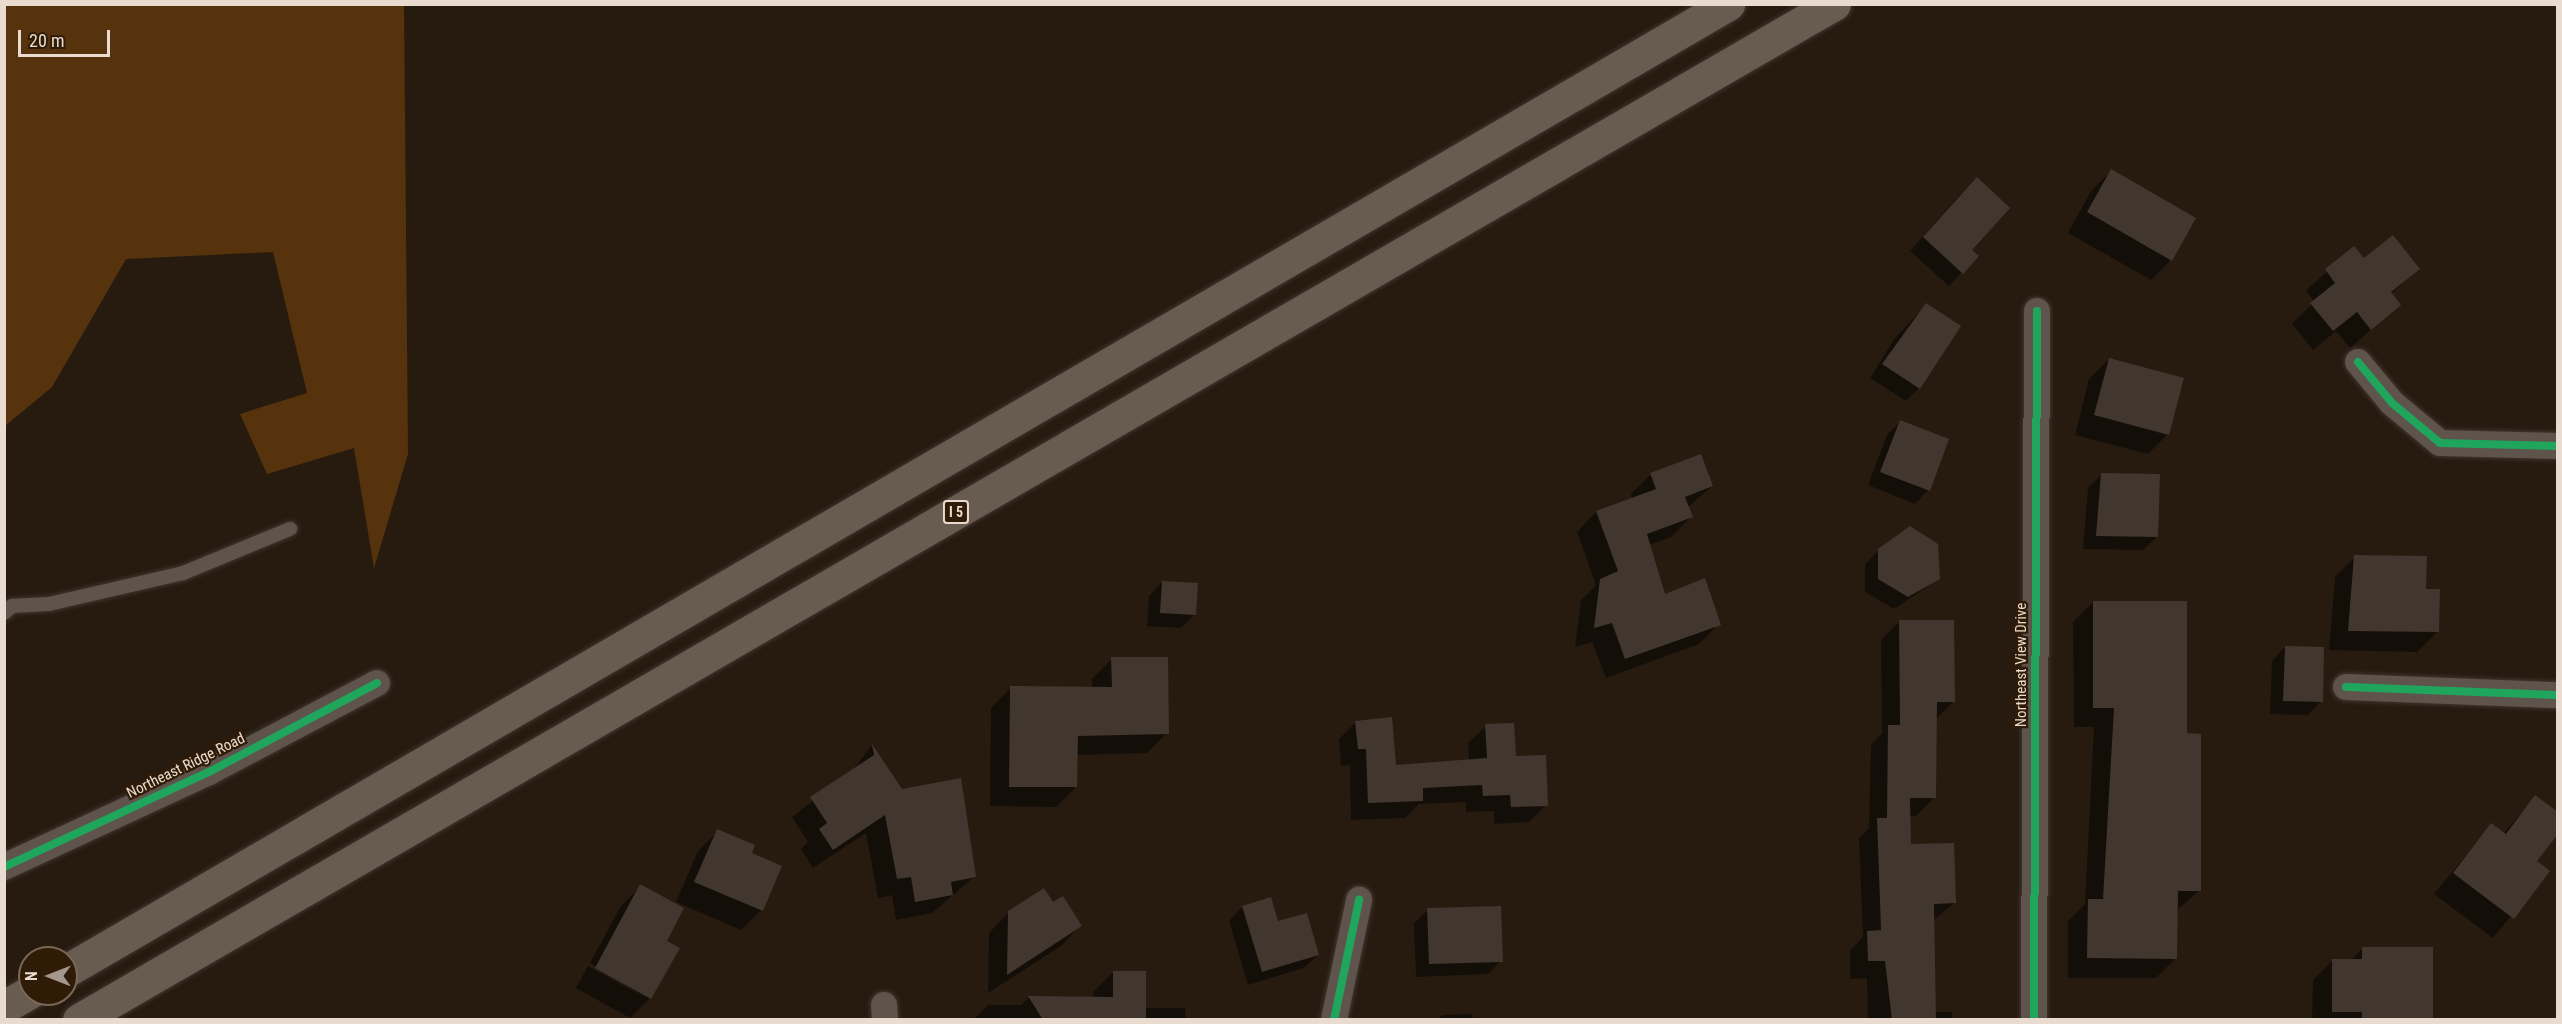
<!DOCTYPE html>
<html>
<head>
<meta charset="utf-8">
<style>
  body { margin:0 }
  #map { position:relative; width:2562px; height:1024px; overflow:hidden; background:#271b10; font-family:"Roboto Condensed",sans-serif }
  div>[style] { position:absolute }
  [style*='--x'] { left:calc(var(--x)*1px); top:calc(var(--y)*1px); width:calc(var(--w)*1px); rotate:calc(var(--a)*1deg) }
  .green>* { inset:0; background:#57330d }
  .shadow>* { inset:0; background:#0007 }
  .building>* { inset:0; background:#41372e }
  .roads { filter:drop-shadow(0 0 2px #3f352e) drop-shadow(0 0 2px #3f352e) }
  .service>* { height:14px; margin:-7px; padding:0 7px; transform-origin:7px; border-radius:7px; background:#5e544c }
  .minor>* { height:26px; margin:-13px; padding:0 13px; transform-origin:13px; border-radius:13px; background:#5e544c }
  .motorway>* { height:33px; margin:-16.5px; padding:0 16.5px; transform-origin:16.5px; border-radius:16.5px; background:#685c51 }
  .cycleway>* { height:8px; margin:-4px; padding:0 4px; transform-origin:4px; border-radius:4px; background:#20a55d }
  span { translate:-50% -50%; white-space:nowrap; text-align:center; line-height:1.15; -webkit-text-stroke:4.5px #301b07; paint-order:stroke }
  .shield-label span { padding:2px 4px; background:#301b07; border:2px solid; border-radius:4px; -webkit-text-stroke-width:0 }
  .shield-label { font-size:14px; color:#e9dbcf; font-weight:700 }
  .street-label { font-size:15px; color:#e9dbcf }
  .frame { position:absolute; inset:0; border:6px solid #e9dbcf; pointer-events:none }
  .north { position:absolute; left:18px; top:946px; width:60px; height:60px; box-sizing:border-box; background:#301b07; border:2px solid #7a6857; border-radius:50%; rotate:270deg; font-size:16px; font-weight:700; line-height:24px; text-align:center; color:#e9dbcf }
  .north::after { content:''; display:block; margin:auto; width:21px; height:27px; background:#a5988c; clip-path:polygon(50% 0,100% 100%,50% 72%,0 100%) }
  .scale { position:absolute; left:18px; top:30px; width:92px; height:27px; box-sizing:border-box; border:3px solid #e9dbcf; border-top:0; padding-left:8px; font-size:18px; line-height:21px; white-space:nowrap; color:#e9dbcf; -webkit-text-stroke:4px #301b07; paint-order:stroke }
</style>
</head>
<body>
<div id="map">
  <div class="green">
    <div style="clip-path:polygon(5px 4px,404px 5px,408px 454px,374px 568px,354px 448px,267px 474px,240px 414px,307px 393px,273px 252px,126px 259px,52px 387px,5px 426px)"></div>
  </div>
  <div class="shadow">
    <div style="clip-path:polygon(2111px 171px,2171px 260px,2151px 280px,2068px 233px,2091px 191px)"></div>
    <div style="clip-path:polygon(1963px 192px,1970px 250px,1977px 256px,1949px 286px,1910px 251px)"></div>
    <div style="clip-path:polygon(2354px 248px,2363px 260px,2418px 269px,2391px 294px,2399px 305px,2350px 348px,2336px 331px,2313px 350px,2292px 324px,2314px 302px,2306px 290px)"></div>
    <div style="clip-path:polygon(1926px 305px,1919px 388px,1906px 401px,1870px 378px,1895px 338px)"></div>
    <div style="clip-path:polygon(2109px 359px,2168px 434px,2148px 454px,2075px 435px,2089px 379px)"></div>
    <div style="clip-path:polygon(1900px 422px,1928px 490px,1915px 504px,1868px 485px,1887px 435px)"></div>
    <div style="clip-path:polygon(1651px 474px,1712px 486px,1687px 508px,1691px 517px,1671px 537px,1649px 545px,1664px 596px,1719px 624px,1699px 644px,1606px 678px,1592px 642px,1575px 647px,1581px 600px,1596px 585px,1577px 532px,1596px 512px,1632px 499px,1631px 494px)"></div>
    <div style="clip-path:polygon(2102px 474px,2157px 537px,2143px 550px,2083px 549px,2088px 488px)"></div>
    <div style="clip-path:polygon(1879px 550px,1939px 579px,1894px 609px,1865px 592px,1865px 564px)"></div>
    <div style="clip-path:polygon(2355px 557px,2425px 590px,2437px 632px,2417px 652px,2329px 650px,2335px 577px)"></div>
    <div style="clip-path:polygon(1162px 582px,1194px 615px,1181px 628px,1147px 626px,1149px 596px)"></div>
    <div style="clip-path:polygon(2093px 602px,2185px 735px,2199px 891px,2176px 911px,2176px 958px,2156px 978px,2068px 978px,2068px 921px,2085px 904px,2094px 727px,2074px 727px,2073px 622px)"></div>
    <div style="clip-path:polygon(1899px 622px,1954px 701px,1936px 719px,1935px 797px,1916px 816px,1909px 816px,1909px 846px,1954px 903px,1933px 921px,1935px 1012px,1952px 1012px,1952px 1020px,1868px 1020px,1867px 978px,1850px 979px,1850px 950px,1863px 937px,1859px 838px,1869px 828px,1871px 745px,1882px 733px,1881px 640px)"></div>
    <div style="clip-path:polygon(2285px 647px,2321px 701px,2308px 715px,2270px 714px,2272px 661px)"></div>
    <div style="clip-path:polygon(1112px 659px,1167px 733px,1147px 753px,1076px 755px,1076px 787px,1056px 807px,990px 806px,991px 708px,1011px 688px,1092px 688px,1092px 679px)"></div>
    <div style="clip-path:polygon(1356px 722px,1395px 767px,1469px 761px,1468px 743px,1486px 726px,1546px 805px,1529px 822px,1494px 824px,1494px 811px,1466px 812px,1466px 802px,1419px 804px,1405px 818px,1351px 820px,1350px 765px,1341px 766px,1339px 739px)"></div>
    <div style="clip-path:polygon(871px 746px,901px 791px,974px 877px,932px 913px,896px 920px,892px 895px,878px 898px,866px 833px,813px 868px,801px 849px,808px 842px,792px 817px,854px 769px)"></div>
    <div style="clip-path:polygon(2535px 797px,2535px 862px,2548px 871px,2493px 938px,2434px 894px,2491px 825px,2503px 834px)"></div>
    <div style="clip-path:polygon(718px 831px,750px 854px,761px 910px,741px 930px,676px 902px,698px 851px)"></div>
    <div style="clip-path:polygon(641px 886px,665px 941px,650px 998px,630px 1018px,576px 988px,588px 966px,646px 998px,590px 963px,621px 906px)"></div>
    <div style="clip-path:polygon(1270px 899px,1277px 923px,1318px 955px,1304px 968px,1248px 985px,1229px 921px,1242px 907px)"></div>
    <div style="clip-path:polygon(1428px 910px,1501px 961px,1488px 974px,1416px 977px,1414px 923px)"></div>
    <div style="clip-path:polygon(1009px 912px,1080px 926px,1061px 946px,988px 993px,989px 933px)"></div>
    <div style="clip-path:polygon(2363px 948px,2431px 1020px,2312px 1020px,2313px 980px,2333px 960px,2351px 960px)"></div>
    <div style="clip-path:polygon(1113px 972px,1145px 1008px,1185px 1008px,1186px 1020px,973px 1020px,988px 1005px,1021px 1005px,1029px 998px,1089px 998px,1094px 1006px,1093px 992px)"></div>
    <div style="clip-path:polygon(1472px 1014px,1473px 1020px,1438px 1020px,1442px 1015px)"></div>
  </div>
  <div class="building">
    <div style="clip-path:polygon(2111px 169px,2196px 218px,2172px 261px,2087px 212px)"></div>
    <div style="clip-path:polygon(1977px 177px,2010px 208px,1972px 250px,1979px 256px,1963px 274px,1923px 237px)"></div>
    <div style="clip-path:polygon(2393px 235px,2420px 269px,2391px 292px,2401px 305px,2371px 330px,2357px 312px,2333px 331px,2310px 303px,2335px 283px,2325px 269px,2354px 246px,2364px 258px)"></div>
    <div style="clip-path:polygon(1926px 303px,1961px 326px,1920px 389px,1882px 364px)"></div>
    <div style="clip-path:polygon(2109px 358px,2184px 378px,2169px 435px,2094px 415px)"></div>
    <div style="clip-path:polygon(1900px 420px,1949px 439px,1930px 491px,1880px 472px)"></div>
    <div style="clip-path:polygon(1701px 454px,1713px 486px,1685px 497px,1693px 517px,1647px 534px,1665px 594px,1705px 578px,1721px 625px,1625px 659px,1612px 623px,1594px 628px,1600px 579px,1618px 571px,1596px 511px,1656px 489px,1650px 473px)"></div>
    <div style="clip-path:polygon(2101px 473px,2160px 474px,2158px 537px,2096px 536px)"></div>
    <div style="clip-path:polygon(1910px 526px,1938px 544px,1940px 579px,1908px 597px,1878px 579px,1878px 549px)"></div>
    <div style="clip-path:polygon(2354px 555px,2427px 556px,2426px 589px,2440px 589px,2439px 632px,2348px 631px)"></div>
    <div style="clip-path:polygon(1162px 581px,1198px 583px,1196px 615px,1160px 613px)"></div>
    <div style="clip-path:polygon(2093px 601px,2187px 601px,2187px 733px,2201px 734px,2201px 891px,2178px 891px,2177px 959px,2087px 958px,2088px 899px,2103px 899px,2114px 708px,2093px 708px)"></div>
    <div style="clip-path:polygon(1899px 620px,1954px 620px,1955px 702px,1937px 702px,1936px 798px,1910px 798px,1911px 844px,1954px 843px,1956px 903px,1934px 904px,1936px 1020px,1892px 1020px,1885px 961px,1868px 961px,1867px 931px,1881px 930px,1877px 818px,1887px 818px,1888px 725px,1900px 725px)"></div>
    <div style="clip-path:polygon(2285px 646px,2324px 647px,2323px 702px,2283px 701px)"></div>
    <div style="clip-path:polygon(1111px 657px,1168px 657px,1169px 734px,1078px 736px,1077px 787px,1009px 787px,1010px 686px,1112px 687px)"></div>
    <div style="clip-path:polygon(1392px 717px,1396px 765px,1487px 758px,1485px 724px,1514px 723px,1516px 756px,1546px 755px,1548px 806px,1511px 807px,1510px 795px,1483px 796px,1482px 785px,1423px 788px,1423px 801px,1368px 803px,1366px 749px,1358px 749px,1355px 721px)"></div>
    <div style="clip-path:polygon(872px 744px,902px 789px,961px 778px,976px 877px,951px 882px,953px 895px,915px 902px,911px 877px,897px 879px,885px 815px,833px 850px,819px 829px,827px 823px,810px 797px,874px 755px)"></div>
    <div style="clip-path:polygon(2535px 795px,2558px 812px,2558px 834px,2537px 861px,2550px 871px,2514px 919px,2453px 873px,2491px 823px,2506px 834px)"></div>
    <div style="clip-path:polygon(717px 829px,755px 845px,752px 853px,782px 866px,763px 911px,694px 882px)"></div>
    <div style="clip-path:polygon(640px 884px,684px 908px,667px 941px,680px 948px,651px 999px,595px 968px)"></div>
    <div style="clip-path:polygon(1044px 888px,1053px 902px,1063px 896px,1082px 926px,1007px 975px,1008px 911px)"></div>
    <div style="clip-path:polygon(1271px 897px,1278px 921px,1307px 913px,1319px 955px,1262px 972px,1242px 906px)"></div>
    <div style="clip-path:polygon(1501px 906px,1503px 962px,1429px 964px,1427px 908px)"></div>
    <div style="clip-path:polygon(2362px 947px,2433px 947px,2433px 1020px,2362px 1020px,2362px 1012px,2332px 1012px,2332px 959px,2362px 959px)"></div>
    <div style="clip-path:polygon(1113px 971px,1146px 971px,1146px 1020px,1043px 1020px,1028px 996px,1113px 997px)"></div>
  </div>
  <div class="roads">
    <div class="service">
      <div style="--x:4;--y:613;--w:11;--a:-41"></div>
      <div style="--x:12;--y:606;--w:37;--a:-3"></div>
      <div style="--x:49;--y:604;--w:138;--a:-13"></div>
      <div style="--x:183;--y:573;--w:116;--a:-22.4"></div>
    </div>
    <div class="minor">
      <div style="--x:2358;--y:362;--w:53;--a:50.3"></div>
      <div style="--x:2392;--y:403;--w:62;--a:39.8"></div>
      <div style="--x:2440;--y:443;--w:118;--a:1.5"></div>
      <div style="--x:2346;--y:687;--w:212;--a:2.2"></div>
      <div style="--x:4;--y:867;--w:226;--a:-24.9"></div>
      <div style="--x:209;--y:772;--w:190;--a:-27.9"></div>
      <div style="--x:884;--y:1005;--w:15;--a:86"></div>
      <div style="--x:1334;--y:1020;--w:123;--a:-78.2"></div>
      <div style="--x:2034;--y:1020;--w:709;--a:-89.76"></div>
    </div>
    <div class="motorway">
      <div style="--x:66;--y:971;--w:1923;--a:-30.19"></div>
      <div style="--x:4;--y:1007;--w:30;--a:-30"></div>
      <div style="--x:79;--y:1020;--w:2028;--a:-30.07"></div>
    </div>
  </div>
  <div class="cycleway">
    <div style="--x:2358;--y:362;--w:53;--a:50.3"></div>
    <div style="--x:2392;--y:403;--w:62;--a:39.8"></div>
    <div style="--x:2440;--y:443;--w:118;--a:1.5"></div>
    <div style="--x:2346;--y:687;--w:212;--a:2.2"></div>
    <div style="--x:4;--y:867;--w:226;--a:-24.9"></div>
    <div style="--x:209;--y:772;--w:190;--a:-27.9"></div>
    <div style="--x:1334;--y:1020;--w:123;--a:-78.2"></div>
    <div style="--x:2034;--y:1020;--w:709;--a:-89.76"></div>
  </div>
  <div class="shield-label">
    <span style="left:956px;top:512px">I 5</span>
  </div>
  <div class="street-label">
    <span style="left:2022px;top:665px;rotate:-90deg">Northeast View Drive</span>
    <span style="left:186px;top:766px;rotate:-26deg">Northeast Ridge Road</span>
  </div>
  <div class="frame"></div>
  <div class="north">N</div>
  <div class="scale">20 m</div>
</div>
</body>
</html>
